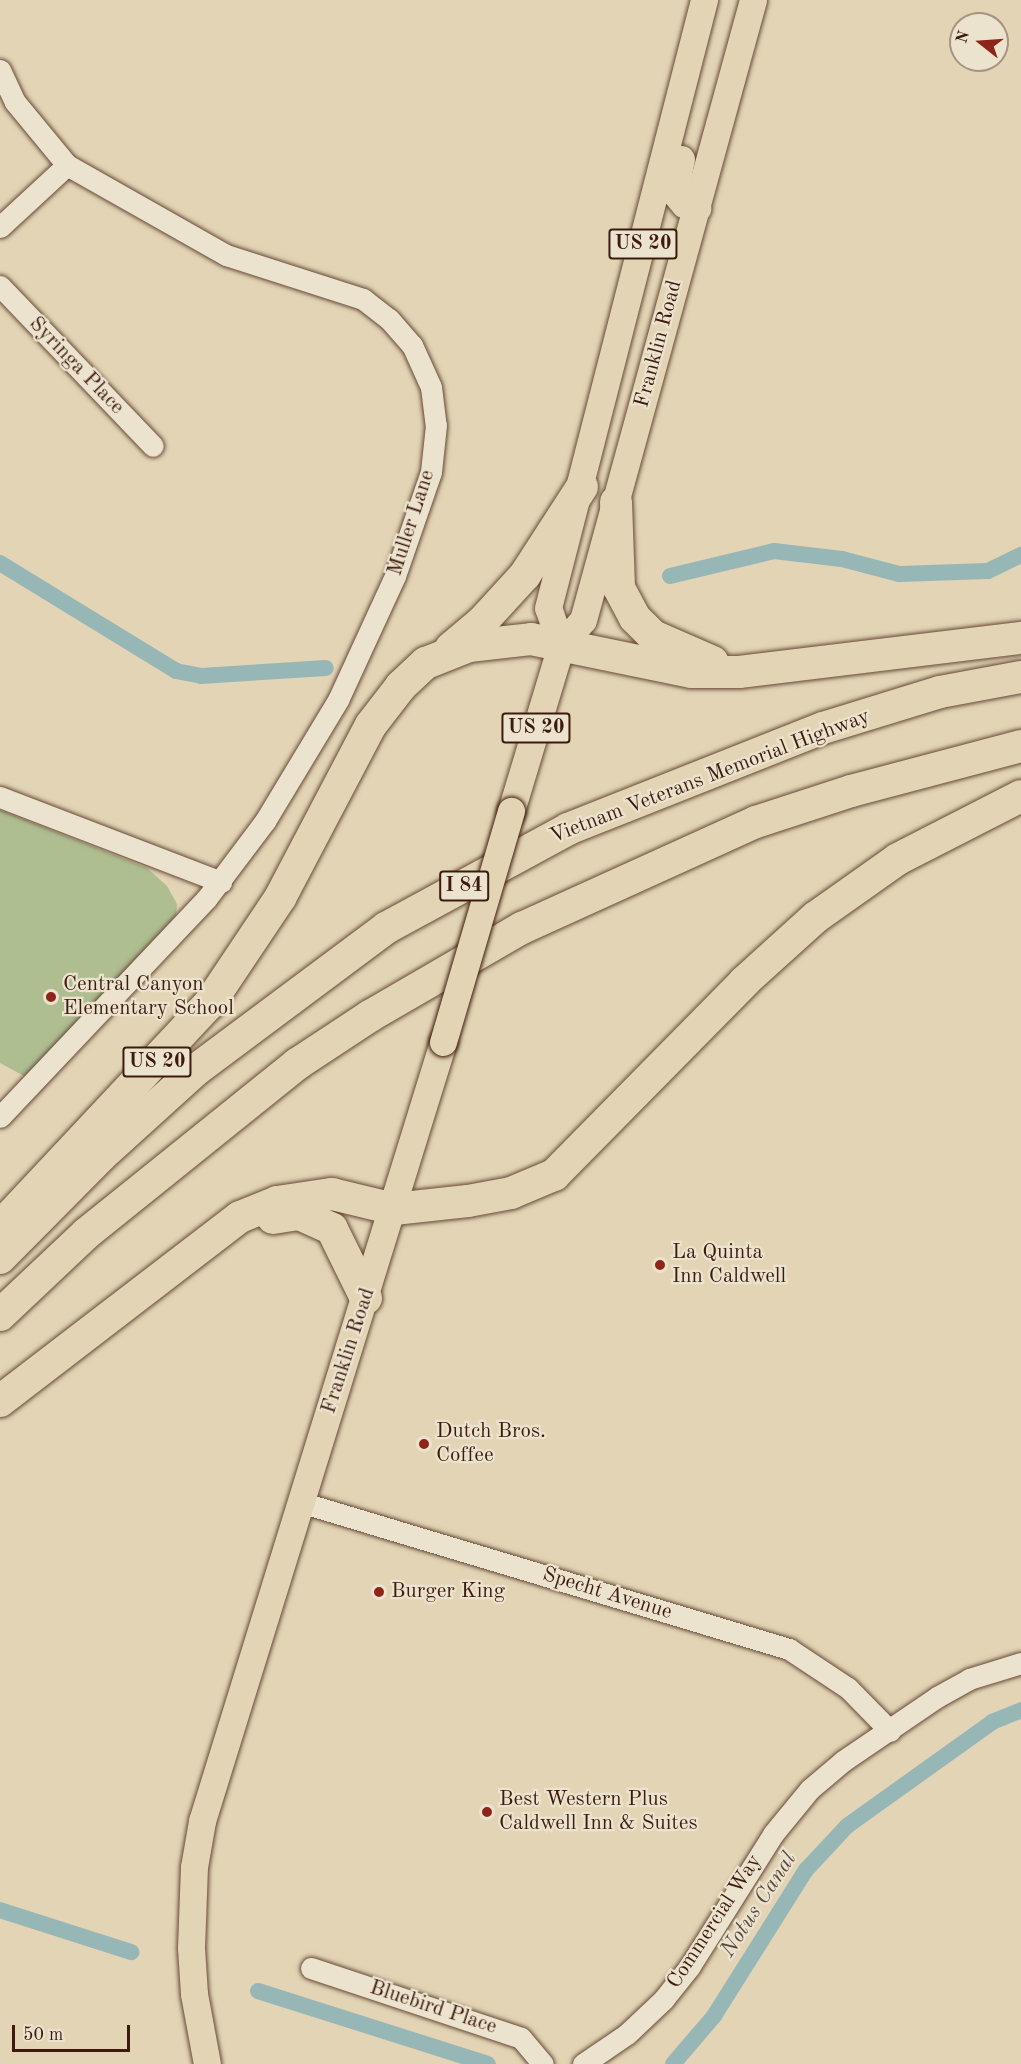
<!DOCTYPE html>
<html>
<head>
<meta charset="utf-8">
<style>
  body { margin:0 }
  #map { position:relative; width:1021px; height:2064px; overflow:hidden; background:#e2d4b5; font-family:"Old Standard TT",serif }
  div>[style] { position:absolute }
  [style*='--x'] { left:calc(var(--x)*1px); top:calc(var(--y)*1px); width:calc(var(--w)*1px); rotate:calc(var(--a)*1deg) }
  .green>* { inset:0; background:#aebe91 }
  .canal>* { height:16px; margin:-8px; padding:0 8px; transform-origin:8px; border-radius:8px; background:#97b7b6 }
  .roads { filter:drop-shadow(0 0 2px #664936) drop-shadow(0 0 2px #664936) }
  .minor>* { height:21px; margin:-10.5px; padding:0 10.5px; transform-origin:10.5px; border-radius:10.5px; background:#ece3cf }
  .major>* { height:27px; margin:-13.5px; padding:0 13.5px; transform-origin:13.5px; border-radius:13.5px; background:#e2d4b5 }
  .highway>* { height:32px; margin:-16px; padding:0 16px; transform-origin:16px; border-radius:16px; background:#e2d4b5 }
  .bridges { filter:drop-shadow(0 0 2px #3d1b0c) drop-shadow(0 0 2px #3d1b0c) }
  .major-bridge>* { height:27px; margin:-13.5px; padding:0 13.5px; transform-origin:13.5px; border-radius:13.5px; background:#e2d4b5 }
  .dots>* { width:16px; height:16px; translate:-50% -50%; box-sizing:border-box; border:3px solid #ece3cf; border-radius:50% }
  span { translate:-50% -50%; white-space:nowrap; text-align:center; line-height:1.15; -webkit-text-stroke:4.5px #ece3cf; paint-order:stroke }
  .shield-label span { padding:2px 4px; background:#ece3cf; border:2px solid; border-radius:4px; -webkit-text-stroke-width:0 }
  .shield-label { font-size:20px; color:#3d1b0c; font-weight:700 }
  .street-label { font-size:21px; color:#3d1b0c }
  .poi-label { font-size:21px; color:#3d1b0c }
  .left { translate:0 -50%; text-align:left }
  .water-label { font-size:22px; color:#584a3f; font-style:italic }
  .north { position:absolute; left:949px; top:12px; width:60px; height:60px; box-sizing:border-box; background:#ece3cf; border:2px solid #a69381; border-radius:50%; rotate:287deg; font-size:16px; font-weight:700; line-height:24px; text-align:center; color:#3d1b0c }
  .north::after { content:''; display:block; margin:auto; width:21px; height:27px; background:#8f2418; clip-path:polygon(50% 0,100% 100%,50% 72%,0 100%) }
  .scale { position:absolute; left:12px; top:2025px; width:118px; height:27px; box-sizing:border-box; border:3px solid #3d1b0c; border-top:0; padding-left:8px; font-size:18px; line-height:21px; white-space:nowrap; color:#3d1b0c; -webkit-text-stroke:4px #ece3cf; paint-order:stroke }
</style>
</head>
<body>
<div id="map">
  <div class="green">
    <div style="clip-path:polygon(0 810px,147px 868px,167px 886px,177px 904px,176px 917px,26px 1077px,0 1063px)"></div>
  </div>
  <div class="canal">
    <div style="--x:0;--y:563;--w:206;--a:31.5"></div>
    <div style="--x:176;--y:671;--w:25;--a:11"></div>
    <div style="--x:201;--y:676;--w:125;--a:-3.7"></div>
    <div style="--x:670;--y:576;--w:107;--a:-13.5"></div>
    <div style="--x:774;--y:551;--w:68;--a:6.7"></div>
    <div style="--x:842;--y:559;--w:59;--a:14.7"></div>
    <div style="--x:899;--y:574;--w:89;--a:-1.9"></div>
    <div style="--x:988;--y:571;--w:37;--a:-26"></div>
    <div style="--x:0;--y:1910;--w:138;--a:17.8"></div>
    <div style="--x:258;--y:1991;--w:241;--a:17.6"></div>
    <div style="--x:673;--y:2064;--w:63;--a:-49.5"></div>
    <div style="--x:714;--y:2016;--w:173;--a:-57.8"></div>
    <div style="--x:806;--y:1870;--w:60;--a:-47"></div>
    <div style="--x:847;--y:1826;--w:178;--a:-35.6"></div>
    <div style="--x:992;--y:1722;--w:31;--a:-22"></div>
  </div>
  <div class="roads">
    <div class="minor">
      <div style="--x:0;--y:70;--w:35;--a:65"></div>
      <div style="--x:15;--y:102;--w:82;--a:50.5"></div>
      <div style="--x:67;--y:165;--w:183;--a:29.5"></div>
      <div style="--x:226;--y:255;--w:144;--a:17.8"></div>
      <div style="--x:363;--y:299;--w:33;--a:38"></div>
      <div style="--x:389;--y:319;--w:35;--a:49"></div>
      <div style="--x:412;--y:345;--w:46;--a:65.7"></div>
      <div style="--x:431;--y:387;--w:38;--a:83"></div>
      <div style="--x:436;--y:425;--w:47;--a:96.1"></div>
      <div style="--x:431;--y:472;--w:110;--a:109.1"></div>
      <div style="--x:395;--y:576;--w:136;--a:114.7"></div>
      <div style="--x:338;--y:700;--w:141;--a:121.1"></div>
      <div style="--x:265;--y:821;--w:96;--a:127"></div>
      <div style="--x:207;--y:898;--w:301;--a:133.4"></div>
      <div style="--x:0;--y:227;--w:91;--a:-42.8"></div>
      <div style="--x:0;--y:286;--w:221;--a:46.3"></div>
      <div style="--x:0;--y:797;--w:237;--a:21"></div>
      <div style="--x:300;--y:1502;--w:511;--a:16.73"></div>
      <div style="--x:789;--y:1649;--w:71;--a:33.5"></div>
      <div style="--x:848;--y:1688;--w:60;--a:45.7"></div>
      <div style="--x:311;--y:1968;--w:221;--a:18.4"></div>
      <div style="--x:521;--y:2038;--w:34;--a:50"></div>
      <div style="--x:583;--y:2064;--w:53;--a:-34.3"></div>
      <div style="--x:627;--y:2034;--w:50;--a:-43.4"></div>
      <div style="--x:663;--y:2000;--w:43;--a:-51.5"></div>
      <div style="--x:690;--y:1966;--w:156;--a:-57.8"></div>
      <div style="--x:773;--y:1834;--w:58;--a:-50.6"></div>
      <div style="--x:810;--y:1789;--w:43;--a:-40.3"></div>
      <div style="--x:843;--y:1761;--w:114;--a:-34.2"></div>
      <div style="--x:937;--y:1697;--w:37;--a:-29"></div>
      <div style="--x:969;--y:1679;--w:54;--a:-17.1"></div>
    </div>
    <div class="major">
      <div style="--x:681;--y:159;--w:34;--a:102"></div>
      <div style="--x:674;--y:192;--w:16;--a:50"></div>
      <div style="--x:684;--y:204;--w:14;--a:17"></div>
      <div style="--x:561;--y:645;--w:39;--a:-109"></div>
      <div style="--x:548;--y:608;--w:628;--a:-75.61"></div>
      <div style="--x:511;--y:811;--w:173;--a:-73.2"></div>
      <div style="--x:561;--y:645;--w:33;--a:-49"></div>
      <div style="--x:583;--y:620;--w:643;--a:-74.67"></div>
      <div style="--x:207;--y:2064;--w:71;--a:-100.5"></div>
      <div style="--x:194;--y:1994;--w:46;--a:-93.7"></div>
      <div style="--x:191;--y:1948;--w:81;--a:-87.9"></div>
      <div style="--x:194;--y:1867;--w:47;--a:-80.1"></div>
      <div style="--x:202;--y:1821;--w:815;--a:-72.81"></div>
    </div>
    <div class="highway">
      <div style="--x:616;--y:502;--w:86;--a:88"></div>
      <div style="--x:619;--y:588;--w:34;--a:62"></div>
      <div style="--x:635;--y:618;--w:25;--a:45"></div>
      <div style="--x:653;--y:636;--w:65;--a:23.4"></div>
      <div style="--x:451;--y:648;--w:40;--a:-40"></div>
      <div style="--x:482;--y:622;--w:64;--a:-47.5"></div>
      <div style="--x:525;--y:575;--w:105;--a:-57.1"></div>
      <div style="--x:273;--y:1218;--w:26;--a:-9"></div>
      <div style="--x:299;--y:1214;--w:36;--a:24"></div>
      <div style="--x:332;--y:1229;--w:77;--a:63.8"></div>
      <div style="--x:0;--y:1227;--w:306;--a:-46.9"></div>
      <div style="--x:209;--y:1004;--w:128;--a:-56.2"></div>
      <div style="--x:280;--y:898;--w:195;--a:-62.3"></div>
      <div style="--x:371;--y:725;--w:49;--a:-52.4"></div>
      <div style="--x:401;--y:686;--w:34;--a:-43"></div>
      <div style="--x:426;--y:663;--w:46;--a:-21.6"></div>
      <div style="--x:469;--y:646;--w:62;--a:-6.4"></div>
      <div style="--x:531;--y:639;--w:164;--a:11.6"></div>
      <div style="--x:692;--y:672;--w:47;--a:0"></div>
      <div style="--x:739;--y:672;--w:284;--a:-6.9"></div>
      <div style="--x:0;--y:1258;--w:144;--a:-45.3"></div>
      <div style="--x:101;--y:1156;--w:130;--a:-42.2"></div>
      <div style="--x:197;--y:1069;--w:236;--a:-36.7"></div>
      <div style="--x:386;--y:928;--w:207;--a:-28.5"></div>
      <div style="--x:568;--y:829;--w:274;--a:-21.6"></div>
      <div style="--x:823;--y:728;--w:122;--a:-17.1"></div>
      <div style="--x:940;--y:692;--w:82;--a:-10.5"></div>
      <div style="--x:0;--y:1315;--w:120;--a:-43.3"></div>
      <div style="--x:87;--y:1233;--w:270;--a:-38.8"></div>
      <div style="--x:297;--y:1064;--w:87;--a:-33.3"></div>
      <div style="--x:370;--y:1016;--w:176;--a:-30.1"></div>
      <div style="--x:522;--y:928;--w:257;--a:-24.4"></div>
      <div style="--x:756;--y:822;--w:100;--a:-18.1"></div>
      <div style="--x:851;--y:791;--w:176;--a:-14.8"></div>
      <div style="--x:0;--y:1401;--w:302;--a:-37.5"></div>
      <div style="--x:240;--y:1217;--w:40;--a:-22"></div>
      <div style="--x:277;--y:1202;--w:56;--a:-8.3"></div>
      <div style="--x:332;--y:1194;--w:64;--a:13.6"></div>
      <div style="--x:394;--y:1209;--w:74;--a:-6.2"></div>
      <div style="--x:468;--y:1201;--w:44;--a:-10.5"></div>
      <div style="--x:511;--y:1193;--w:47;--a:-22.7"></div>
      <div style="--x:554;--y:1175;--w:271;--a:-45.4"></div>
      <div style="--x:744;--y:982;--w:97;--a:-42.1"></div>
      <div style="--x:816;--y:917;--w:100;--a:-35.3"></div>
      <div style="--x:898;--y:859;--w:138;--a:-27.1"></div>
    </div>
  </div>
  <div class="bridges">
    <div class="major-bridge">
      <div style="--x:443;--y:1042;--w:241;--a:-73.6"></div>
    </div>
  </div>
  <div class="dots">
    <div style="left:51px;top:997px;background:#8f2418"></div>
    <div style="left:660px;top:1265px;background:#8f2418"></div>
    <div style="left:424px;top:1444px;background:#8f2418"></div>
    <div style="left:379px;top:1592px;background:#8f2418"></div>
    <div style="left:487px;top:1812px;background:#8f2418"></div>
  </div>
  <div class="shield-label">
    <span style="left:643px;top:244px">US 20</span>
    <span style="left:536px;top:728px">US 20</span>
    <span style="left:464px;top:886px">I 84</span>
    <span style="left:157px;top:1062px">US 20</span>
  </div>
  <div class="street-label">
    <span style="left:659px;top:344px;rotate:-75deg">Franklin Road</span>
    <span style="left:76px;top:366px;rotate:46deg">Syringa Place</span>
    <span style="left:412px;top:523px;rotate:-72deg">Muller Lane</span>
    <span style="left:710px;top:777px;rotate:-21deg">Vietnam Veterans Memorial Highway</span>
    <span style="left:349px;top:1351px;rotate:-72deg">Franklin Road</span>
    <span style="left:607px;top:1594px;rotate:17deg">Specht Avenue</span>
    <span style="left:715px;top:1922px;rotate:-57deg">Commercial Way</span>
    <span style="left:433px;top:2008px;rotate:18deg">Bluebird Place</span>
  </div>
  <div class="poi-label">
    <span class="left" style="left:63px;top:997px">Central Canyon<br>Elementary School</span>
    <span class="left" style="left:672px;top:1265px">La Quinta<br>Inn Caldwell</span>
    <span class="left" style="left:436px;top:1444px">Dutch Bros.<br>Coffee</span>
    <span class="left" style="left:391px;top:1592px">Burger King</span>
    <span class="left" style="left:499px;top:1812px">Best Western Plus<br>Caldwell Inn &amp; Suites</span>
  </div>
  <div class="water-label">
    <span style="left:759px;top:1905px;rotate:-57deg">Notus Canal</span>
  </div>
  <div class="north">N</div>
  <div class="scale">50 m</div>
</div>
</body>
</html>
